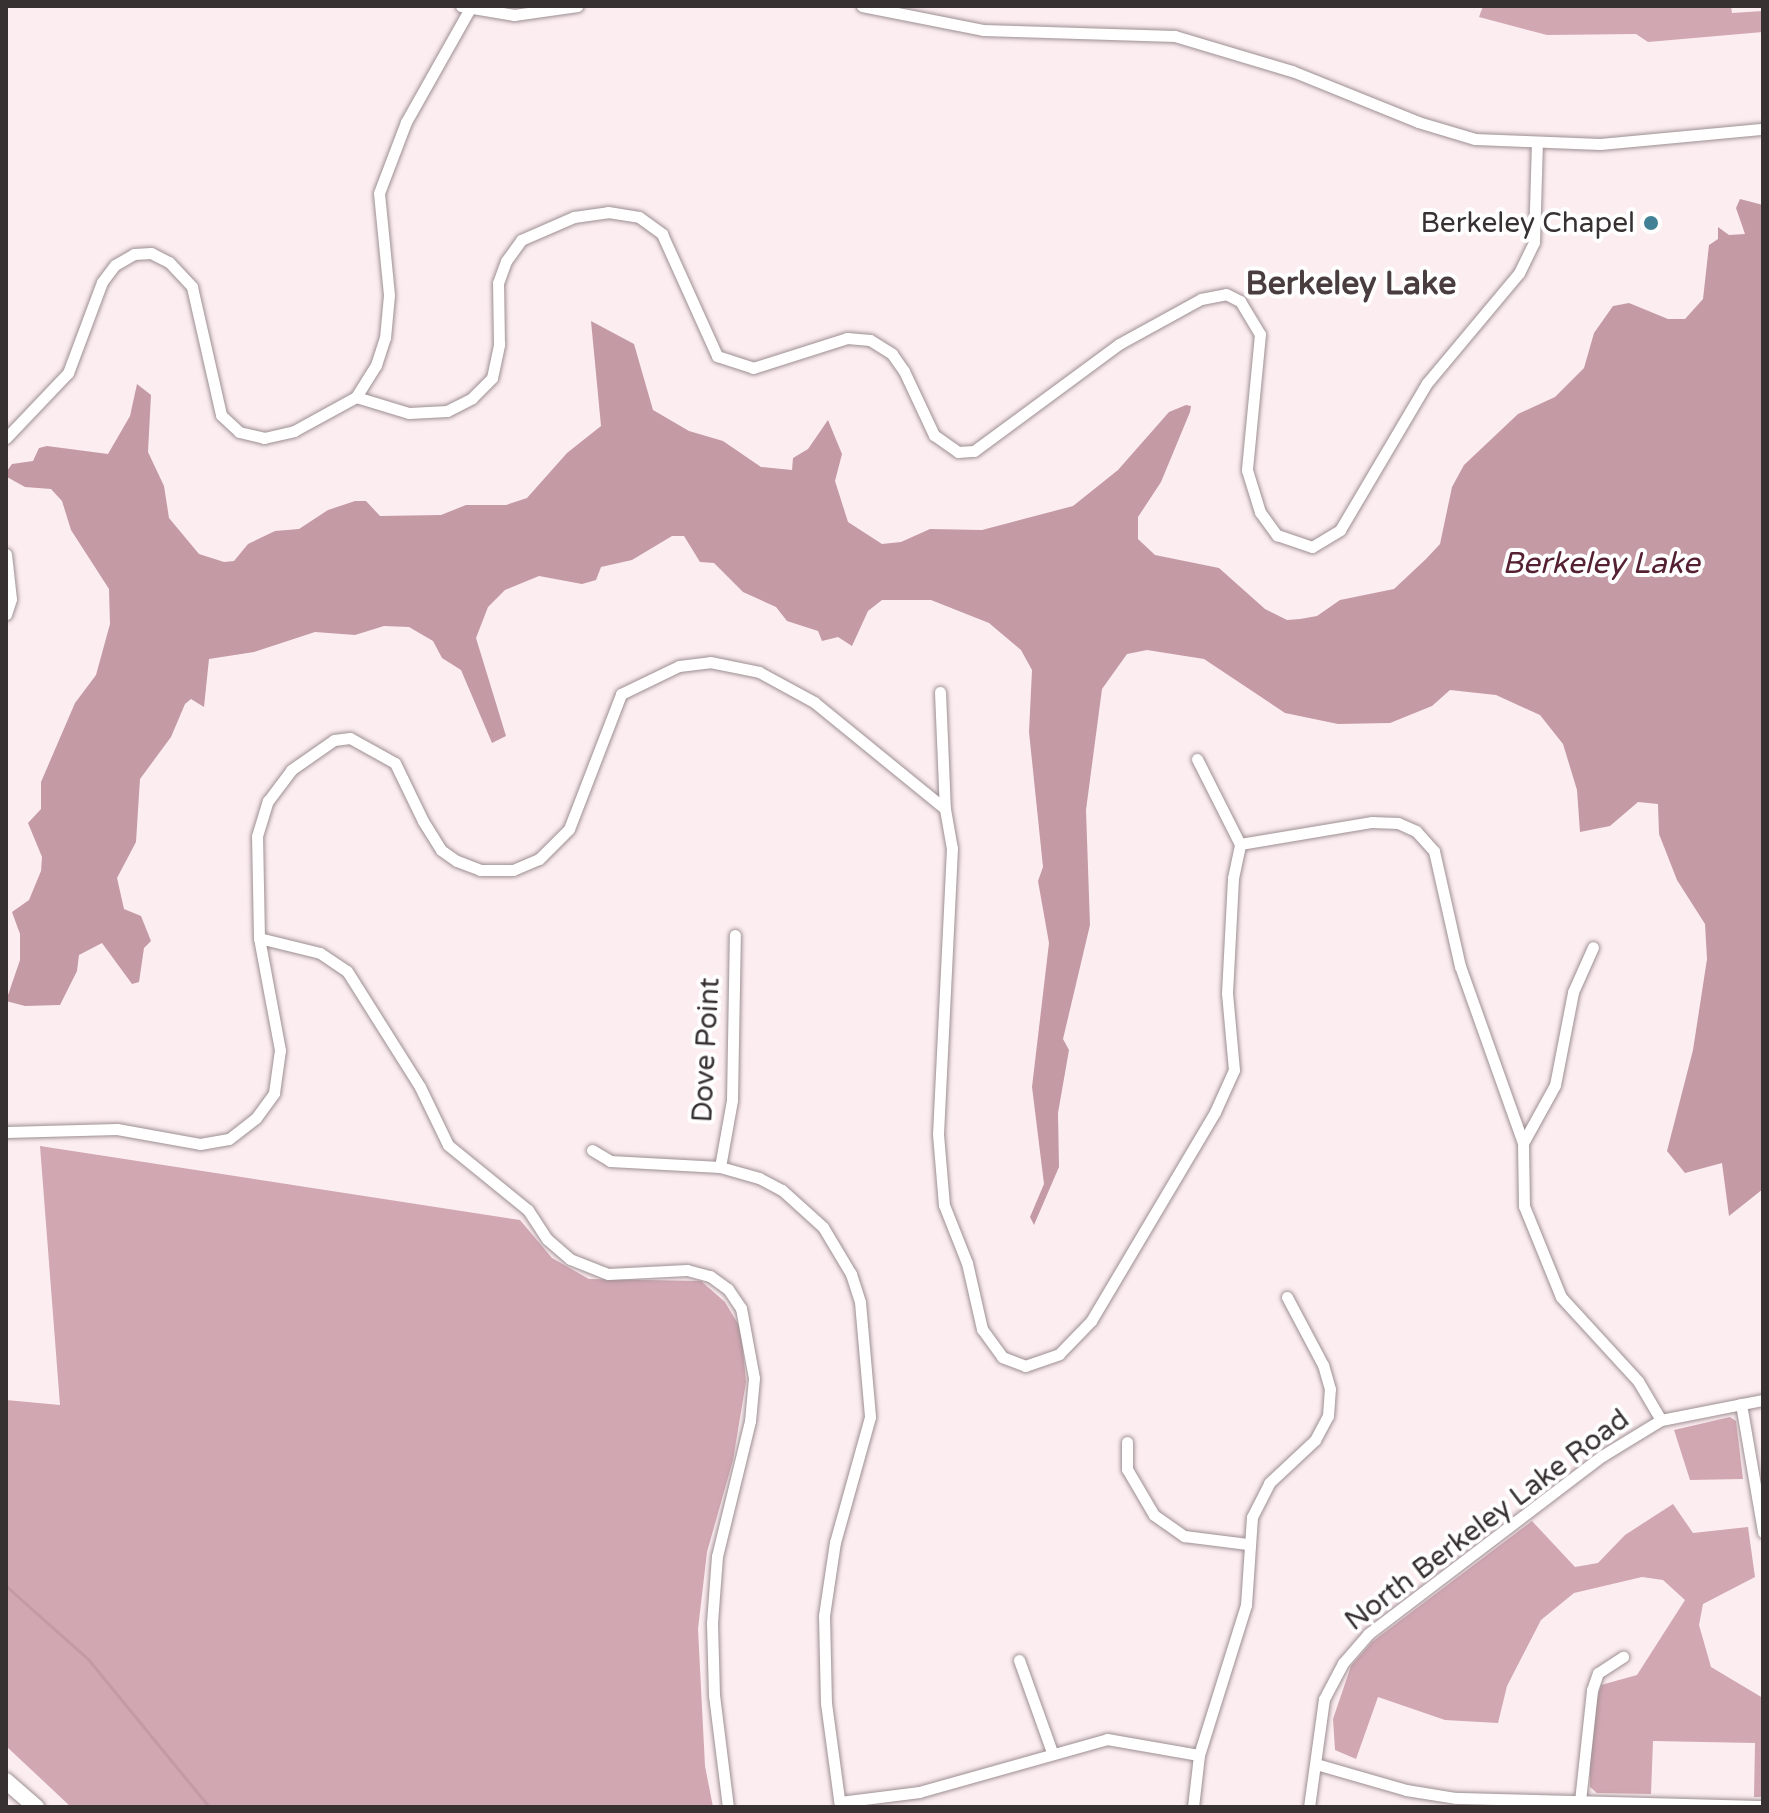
<!DOCTYPE html>
<html>
<head>
<meta charset="utf-8">
<style>
  body { margin:0 }
  #map { position:relative; width:1769px; height:1813px; overflow:hidden; background:#fcedf1; font-family:"Varela Round",sans-serif }
  div>[style] { position:absolute }
  [style*='--x'] { left:calc(var(--x)*1px); top:calc(var(--y)*1px); width:calc(var(--w)*1px); rotate:calc(var(--a)*1deg) }
  .forest>* { inset:0; background:#d1a7b2 }
  .water>* { inset:0; background:#c49aa5 }
  .stream>* { height:3px; margin:-1.5px; padding:0 1.5px; transform-origin:1.5px; border-radius:1.5px; background:#c49aa5 }
  .roads { filter:drop-shadow(0 0 2px #9d8f92) drop-shadow(0 0 2px #9d8f92) }
  .minor>* { height:11px; margin:-5.5px; padding:0 5.5px; transform-origin:5.5px; border-radius:5.5px; background:#fff }
  .highway>* { height:16px; margin:-8px; padding:0 8px; transform-origin:8px; border-radius:8px; background:#fff }
  .dots>* { width:22px; height:22px; translate:-50% -50%; box-sizing:border-box; border:4px solid #fff; border-radius:50% }
  span { translate:-50% -50%; white-space:nowrap; text-align:center; line-height:1.15; -webkit-text-stroke:8px #fff; paint-order:stroke }
  .poi-label { font-size:28px; color:#373132 }
  .right { translate:-100% -50%; text-align:right }
  .street-label { font-size:28px; color:#373132 }
  .water-label { font-size:30px; color:#552033; font-style:italic }
  .quarter-label { font-size:32px; color:#493d40; font-weight:700 }
  .frame { position:absolute; inset:0; border:8px solid #373132; pointer-events:none }
</style>
</head>
<body>
<div id="map">
  <div class="forest">
    <div style="clip-path:polygon(1483px 6px,1731px 6px,1732px 13px,1763px 11px,1763px 32px,1648px 42px,1636px 34px,1547px 35px,1479px 17px)"></div>
    <div style="clip-path:polygon(40px 1146px,520px 1220px,552px 1258px,589px 1279px,701px 1281px,725px 1302px,741px 1329px,746px 1382px,733px 1460px,707px 1552px,698px 1629px,705px 1766px,713px 1807px,71px 1807px,6px 1746px,6px 1400px,60px 1405px)"></div>
    <div style="clip-path:polygon(1730px 1417px,1736px 1421px,1743px 1479px,1690px 1480px,1674px 1430px)"></div>
    <div style="clip-path:polygon(1673px 1504px,1693px 1533px,1748px 1527px,1755px 1577px,1703px 1604px,1699px 1625px,1711px 1667px,1763px 1698px,1763px 1797px,1754px 1797px,1755px 1743px,1653px 1741px,1651px 1794px,1597px 1793px,1590px 1787px,1590px 1724px,1601px 1685px,1637px 1675px,1685px 1600px,1663px 1580px,1642px 1577px,1574px 1593px,1541px 1620px,1507px 1686px,1498px 1723px,1445px 1720px,1378px 1697px,1356px 1759px,1335px 1750px,1333px 1719px,1351px 1666px,1372px 1642px,1532px 1521px,1575px 1567px,1598px 1563px,1625px 1535px)"></div>
  </div>
  <div class="water">
    <div style="clip-path:polygon(1740px 199px,1763px 205px,1763px 1189px,1729px 1216px,1722px 1163px,1685px 1173px,1667px 1151px,1693px 1050px,1707px 959px,1705px 924px,1677px 880px,1659px 834px,1658px 804px,1638px 802px,1610px 826px,1580px 832px,1577px 790px,1563px 744px,1540px 715px,1496px 695px,1450px 690px,1432px 706px,1390px 723px,1338px 724px,1285px 713px,1204px 659px,1147px 650px,1127px 654px,1102px 689px,1086px 810px,1090px 925px,1063px 1039px,1069px 1050px,1058px 1113px,1059px 1167px,1034px 1225px,1030px 1217px,1044px 1184px,1032px 1087px,1049px 943px,1038px 881px,1043px 867px,1029px 732px,1032px 670px,1021px 650px,989px 623px,931px 600px,882px 600px,868px 611px,852px 646px,838px 637px,822px 641px,818px 631px,787px 621px,776px 607px,743px 592px,714px 563px,700px 562px,684px 536px,672px 536px,632px 560px,601px 567px,596px 580px,582px 584px,539px 576px,505px 590px,488px 607px,476px 638px,506px 736px,492px 743px,461px 670px,442px 658px,433px 641px,409px 627px,384px 626px,355px 635px,315px 632px,254px 652px,209px 659px,204px 707px,191px 699px,185px 704px,171px 737px,140px 779px,136px 842px,117px 878px,124px 909px,141px 916px,151px 941px,144px 948px,139px 982px,132px 984px,102px 943px,79px 955px,77px 971px,60px 1005px,25px 1006px,6px 1001px,20px 960px,20px 934px,12px 912px,29px 900px,41px 871px,42px 857px,28px 823px,41px 809px,41px 782px,75px 703px,96px 675px,110px 624px,109px 589px,71px 530px,62px 501px,51px 489px,25px 487px,7px 477px,7px 471px,12px 464px,33px 461px,39px 448px,47px 446px,108px 454px,130px 416px,137px 384px,151px 395px,148px 452px,164px 486px,169px 518px,199px 554px,224px 562px,234px 561px,248px 544px,275px 531px,299px 529px,328px 510px,355px 501px,366px 501px,380px 516px,441px 515px,466px 505px,506px 505px,527px 498px,567px 453px,601px 426px,591px 321px,634px 344px,653px 410px,689px 431px,723px 441px,761px 467px,792px 470px,793px 458px,808px 449px,828px 420px,842px 454px,835px 481px,848px 522px,882px 544px,901px 542px,930px 529px,982px 530px,1073px 506px,1118px 470px,1169px 412px,1186px 405px,1191px 406px,1190px 412px,1161px 482px,1138px 517px,1138px 539px,1155px 555px,1219px 568px,1265px 609px,1287px 620px,1300px 619px,1317px 616px,1340px 600px,1394px 589px,1426px 559px,1440px 544px,1452px 487px,1464px 465px,1518px 414px,1555px 397px,1584px 368px,1594px 333px,1613px 306px,1629px 303px,1668px 319px,1685px 319px,1703px 299px,1709px 245px,1718px 239px,1718px 227px,1729px 235px,1745px 234px,1736px 208px)"></div>
  </div>
  <div class="stream">
    <div style="--x:6;--y:995;--w:1;--a:-45"></div>
    <div style="--x:6;--y:1586;--w:110;--a:41.7"></div>
    <div style="--x:88;--y:1659;--w:191;--a:50.7"></div>
  </div>
  <div class="roads">
    <div class="minor">
      <div style="--x:461;--y:6;--w:54;--a:9.6"></div>
      <div style="--x:514;--y:15;--w:64;--a:-8.1"></div>
      <div style="--x:862;--y:6;--w:123;--a:11.2"></div>
      <div style="--x:983;--y:30;--w:192;--a:1.8"></div>
      <div style="--x:1175;--y:36;--w:122;--a:16.7"></div>
      <div style="--x:1292;--y:71;--w:136;--a:22"></div>
      <div style="--x:1418;--y:122;--w:59;--a:16.6"></div>
      <div style="--x:1475;--y:139;--w:125;--a:2.3"></div>
      <div style="--x:1600;--y:144;--w:164;--a:-5.3"></div>
      <div style="--x:356;--y:397;--w:55;--a:16.8"></div>
      <div style="--x:409;--y:413;--w:38;--a:-3"></div>
      <div style="--x:447;--y:411;--w:28;--a:-27"></div>
      <div style="--x:472;--y:398;--w:28;--a:-45"></div>
      <div style="--x:492;--y:378;--w:35;--a:-78"></div>
      <div style="--x:499;--y:344;--w:61;--a:-90.9"></div>
      <div style="--x:498;--y:283;--w:23;--a:-70"></div>
      <div style="--x:506;--y:261;--w:26;--a:-54"></div>
      <div style="--x:521;--y:240;--w:58;--a:-23.5"></div>
      <div style="--x:574;--y:217;--w:34;--a:-8"></div>
      <div style="--x:608;--y:212;--w:31;--a:9"></div>
      <div style="--x:639;--y:217;--w:29;--a:36"></div>
      <div style="--x:662;--y:234;--w:134;--a:65.7"></div>
      <div style="--x:717;--y:356;--w:38;--a:18"></div>
      <div style="--x:753;--y:368;--w:99;--a:-17.7"></div>
      <div style="--x:847;--y:338;--w:23;--a:5"></div>
      <div style="--x:870;--y:340;--w:26;--a:32"></div>
      <div style="--x:892;--y:354;--w:21;--a:55"></div>
      <div style="--x:904;--y:371;--w:71;--a:64.9"></div>
      <div style="--x:934;--y:435;--w:29;--a:35"></div>
      <div style="--x:958;--y:452;--w:16;--a:-4"></div>
      <div style="--x:974;--y:451;--w:180;--a:-36.4"></div>
      <div style="--x:1119;--y:344;--w:94;--a:-28.8"></div>
      <div style="--x:1201;--y:299;--w:25;--a:-11"></div>
      <div style="--x:1226;--y:294;--w:16;--a:27"></div>
      <div style="--x:1240;--y:301;--w:39;--a:59"></div>
      <div style="--x:1260;--y:334;--w:137;--a:95.5"></div>
      <div style="--x:1247;--y:470;--w:44;--a:72.8"></div>
      <div style="--x:1260;--y:512;--w:29;--a:54"></div>
      <div style="--x:1277;--y:535;--w:37;--a:19"></div>
      <div style="--x:1312;--y:547;--w:33;--a:-31"></div>
      <div style="--x:1340;--y:530;--w:171;--a:-59.4"></div>
      <div style="--x:1427;--y:383;--w:143;--a:-50.1"></div>
      <div style="--x:1519;--y:273;--w:34;--a:-64"></div>
      <div style="--x:1534;--y:242;--w:99;--a:-88.3"></div>
      <div style="--x:6;--y:438;--w:90;--a:-46.4"></div>
      <div style="--x:68;--y:373;--w:97;--a:-69.5"></div>
      <div style="--x:102;--y:282;--w:21;--a:-53"></div>
      <div style="--x:115;--y:265;--w:22;--a:-30"></div>
      <div style="--x:134;--y:254;--w:17;--a:-3"></div>
      <div style="--x:151;--y:253;--w:20;--a:27"></div>
      <div style="--x:169;--y:262;--w:34;--a:47"></div>
      <div style="--x:192;--y:287;--w:131;--a:77.2"></div>
      <div style="--x:221;--y:415;--w:25;--a:43"></div>
      <div style="--x:239;--y:432;--w:26;--a:13"></div>
      <div style="--x:264;--y:438;--w:31;--a:-13"></div>
      <div style="--x:294;--y:431;--w:71;--a:-28.7"></div>
      <div style="--x:356;--y:397;--w:38;--a:-58"></div>
      <div style="--x:376;--y:365;--w:28;--a:-72"></div>
      <div style="--x:385;--y:338;--w:43;--a:-84.7"></div>
      <div style="--x:389;--y:295;--w:102;--a:-95.6"></div>
      <div style="--x:379;--y:193;--w:76;--a:-69.2"></div>
      <div style="--x:406;--y:122;--w:129;--a:-60.6"></div>
      <div style="--x:6;--y:554;--w:45;--a:83.7"></div>
      <div style="--x:11;--y:599;--w:16;--a:108"></div>
      <div style="--x:940;--y:692;--w:117;--a:87.6"></div>
      <div style="--x:1197;--y:759;--w:95;--a:63.2"></div>
      <div style="--x:259;--y:938;--w:63;--a:13.8"></div>
      <div style="--x:320;--y:953;--w:32;--a:34"></div>
      <div style="--x:347;--y:971;--w:137;--a:57.8"></div>
      <div style="--x:420;--y:1087;--w:64;--a:64.2"></div>
      <div style="--x:448;--y:1145;--w:103;--a:39.1"></div>
      <div style="--x:528;--y:1210;--w:35;--a:57"></div>
      <div style="--x:547;--y:1239;--w:30;--a:41"></div>
      <div style="--x:570;--y:1259;--w:41;--a:21.5"></div>
      <div style="--x:608;--y:1274;--w:79;--a:-2.9"></div>
      <div style="--x:687;--y:1270;--w:24;--a:15"></div>
      <div style="--x:710;--y:1276;--w:22;--a:36"></div>
      <div style="--x:728;--y:1289;--w:23;--a:56"></div>
      <div style="--x:741;--y:1308;--w:71;--a:79.5"></div>
      <div style="--x:754;--y:1378;--w:43;--a:95.3"></div>
      <div style="--x:750;--y:1421;--w:139;--a:103.7"></div>
      <div style="--x:717;--y:1556;--w:67;--a:94.3"></div>
      <div style="--x:712;--y:1623;--w:72;--a:88.4"></div>
      <div style="--x:714;--y:1695;--w:113;--a:82.9"></div>
      <div style="--x:6;--y:1132;--w:111;--a:-1.5"></div>
      <div style="--x:117;--y:1129;--w:84;--a:10.2"></div>
      <div style="--x:200;--y:1144;--w:29;--a:-10"></div>
      <div style="--x:229;--y:1139;--w:34;--a:-38"></div>
      <div style="--x:256;--y:1118;--w:31;--a:-54"></div>
      <div style="--x:274;--y:1093;--w:43;--a:-82.1"></div>
      <div style="--x:280;--y:1050;--w:114;--a:-100.6"></div>
      <div style="--x:259;--y:938;--w:102;--a:-91.1"></div>
      <div style="--x:257;--y:836;--w:37;--a:-73"></div>
      <div style="--x:268;--y:801;--w:39;--a:-53"></div>
      <div style="--x:291;--y:770;--w:52;--a:-34.9"></div>
      <div style="--x:334;--y:740;--w:16;--a:-7"></div>
      <div style="--x:350;--y:738;--w:51;--a:29.1"></div>
      <div style="--x:395;--y:763;--w:64;--a:64.2"></div>
      <div style="--x:423;--y:821;--w:34;--a:58"></div>
      <div style="--x:441;--y:850;--w:19;--a:35"></div>
      <div style="--x:457;--y:861;--w:25;--a:21"></div>
      <div style="--x:480;--y:870;--w:33;--a:0"></div>
      <div style="--x:513;--y:870;--w:28;--a:-23"></div>
      <div style="--x:539;--y:859;--w:42;--a:-45"></div>
      <div style="--x:569;--y:829;--w:145;--a:-68.9"></div>
      <div style="--x:621;--y:694;--w:64;--a:-25.8"></div>
      <div style="--x:679;--y:666;--w:31;--a:-7"></div>
      <div style="--x:710;--y:662;--w:50;--a:11.5"></div>
      <div style="--x:759;--y:672;--w:63;--a:28.6"></div>
      <div style="--x:814;--y:702;--w:169;--a:39.2"></div>
      <div style="--x:945;--y:809;--w:40;--a:80"></div>
      <div style="--x:952;--y:848;--w:286;--a:92.8"></div>
      <div style="--x:938;--y:1134;--w:71;--a:85.2"></div>
      <div style="--x:944;--y:1205;--w:62;--a:68.4"></div>
      <div style="--x:967;--y:1263;--w:68;--a:77.2"></div>
      <div style="--x:982;--y:1329;--w:34;--a:54"></div>
      <div style="--x:1002;--y:1357;--w:25;--a:21"></div>
      <div style="--x:1025;--y:1366;--w:36;--a:-19"></div>
      <div style="--x:1059;--y:1354;--w:46;--a:-45.9"></div>
      <div style="--x:1091;--y:1321;--w:243;--a:-59.3"></div>
      <div style="--x:1215;--y:1112;--w:46;--a:-65.7"></div>
      <div style="--x:1234;--y:1070;--w:77;--a:-95.2"></div>
      <div style="--x:1227;--y:993;--w:115;--a:-87"></div>
      <div style="--x:1233;--y:878;--w:35;--a:-78"></div>
      <div style="--x:1240;--y:844;--w:134;--a:-9.5"></div>
      <div style="--x:1372;--y:822;--w:26;--a:2"></div>
      <div style="--x:1398;--y:823;--w:20;--a:24"></div>
      <div style="--x:1416;--y:831;--w:27;--a:48"></div>
      <div style="--x:1434;--y:851;--w:118;--a:77.3"></div>
      <div style="--x:1460;--y:966;--w:188;--a:70.4"></div>
      <div style="--x:1523;--y:1143;--w:63;--a:89.1"></div>
      <div style="--x:1524;--y:1206;--w:98;--a:67.9"></div>
      <div style="--x:1561;--y:1297;--w:114;--a:47.5"></div>
      <div style="--x:1638;--y:1381;--w:45;--a:59.5"></div>
      <div style="--x:1523;--y:1143;--w:66;--a:-61.1"></div>
      <div style="--x:1555;--y:1085;--w:95;--a:-79"></div>
      <div style="--x:1573;--y:992;--w:49;--a:-66"></div>
      <div style="--x:592;--y:1150;--w:21;--a:31"></div>
      <div style="--x:610;--y:1161;--w:110;--a:3.1"></div>
      <div style="--x:720;--y:1167;--w:41;--a:15.8"></div>
      <div style="--x:759;--y:1178;--w:26;--a:28"></div>
      <div style="--x:782;--y:1190;--w:55;--a:42.1"></div>
      <div style="--x:823;--y:1227;--w:55;--a:59.2"></div>
      <div style="--x:851;--y:1274;--w:29;--a:72"></div>
      <div style="--x:860;--y:1302;--w:115;--a:85"></div>
      <div style="--x:870;--y:1417;--w:130;--a:105.6"></div>
      <div style="--x:835;--y:1542;--w:75;--a:98.5"></div>
      <div style="--x:824;--y:1616;--w:87;--a:88.7"></div>
      <div style="--x:826;--y:1703;--w:105;--a:82.3"></div>
      <div style="--x:720;--y:1167;--w:68;--a:-79.8"></div>
      <div style="--x:732;--y:1100;--w:165;--a:-89"></div>
      <div style="--x:1741;--y:1404;--w:130;--a:80.2"></div>
      <div style="--x:1127;--y:1442;--w:27;--a:90"></div>
      <div style="--x:1127;--y:1469;--w:53;--a:59.6"></div>
      <div style="--x:1154;--y:1515;--w:37;--a:35"></div>
      <div style="--x:1184;--y:1536;--w:64;--a:7.2"></div>
      <div style="--x:1019;--y:1660;--w:98;--a:70.3"></div>
      <div style="--x:1316;--y:1764;--w:94;--a:16.1"></div>
      <div style="--x:1406;--y:1790;--w:51;--a:9.1"></div>
      <div style="--x:1456;--y:1798;--w:307;--a:1.5"></div>
      <div style="--x:1580;--y:1801;--w:112;--a:-83.8"></div>
      <div style="--x:1592;--y:1690;--w:18;--a:-71"></div>
      <div style="--x:1598;--y:1673;--w:30;--a:-33"></div>
      <div style="--x:840;--y:1802;--w:80;--a:-7.2"></div>
      <div style="--x:919;--y:1792;--w:195;--a:-15.7"></div>
      <div style="--x:1107;--y:1739;--w:93;--a:9.9"></div>
      <div style="--x:1193;--y:1807;--w:52;--a:-83.4"></div>
      <div style="--x:1199;--y:1755;--w:157;--a:-72.6"></div>
      <div style="--x:1246;--y:1605;--w:88;--a:-86.1"></div>
      <div style="--x:1252;--y:1517;--w:38;--a:-63"></div>
      <div style="--x:1269;--y:1483;--w:63;--a:-43.1"></div>
      <div style="--x:1315;--y:1440;--w:27;--a:-62"></div>
      <div style="--x:1328;--y:1416;--w:27;--a:-86"></div>
      <div style="--x:1330;--y:1389;--w:25;--a:-106"></div>
      <div style="--x:1323;--y:1365;--w:77;--a:-117.9"></div>
      <div style="--x:1309;--y:1807;--w:109;--a:-82.1"></div>
      <div style="--x:1324;--y:1699;--w:41;--a:-62.2"></div>
      <div style="--x:1343;--y:1663;--w:38;--a:-49"></div>
      <div style="--x:1368;--y:1634;--w:294;--a:-37.3"></div>
      <div style="--x:1602;--y:1456;--w:69;--a:-31.4"></div>
      <div style="--x:1661;--y:1420;--w:104;--a:-11.1"></div>
    </div>
    <div class="highway">
      <div style="--x:6;--y:1781;--w:40;--a:41"></div>
    </div>
  </div>
  <div class="dots">
    <div style="left:1651px;top:223px;background:#418095"></div>
  </div>
  <div class="poi-label">
    <span class="right" style="left:1635px;top:223px">Berkeley Chapel</span>
  </div>
  <div class="street-label">
    <span style="left:706px;top:1050px;rotate:-87deg">Dove Point</span>
    <span style="left:1487px;top:1520px;rotate:-37deg">North Berkeley Lake Road</span>
  </div>
  <div class="water-label">
    <span style="left:1601px;top:564px">Berkeley Lake</span>
  </div>
  <div class="quarter-label">
    <span style="left:1351px;top:284px">Berkeley Lake</span>
  </div>
  <div class="frame"></div>
</div>
</body>
</html>
